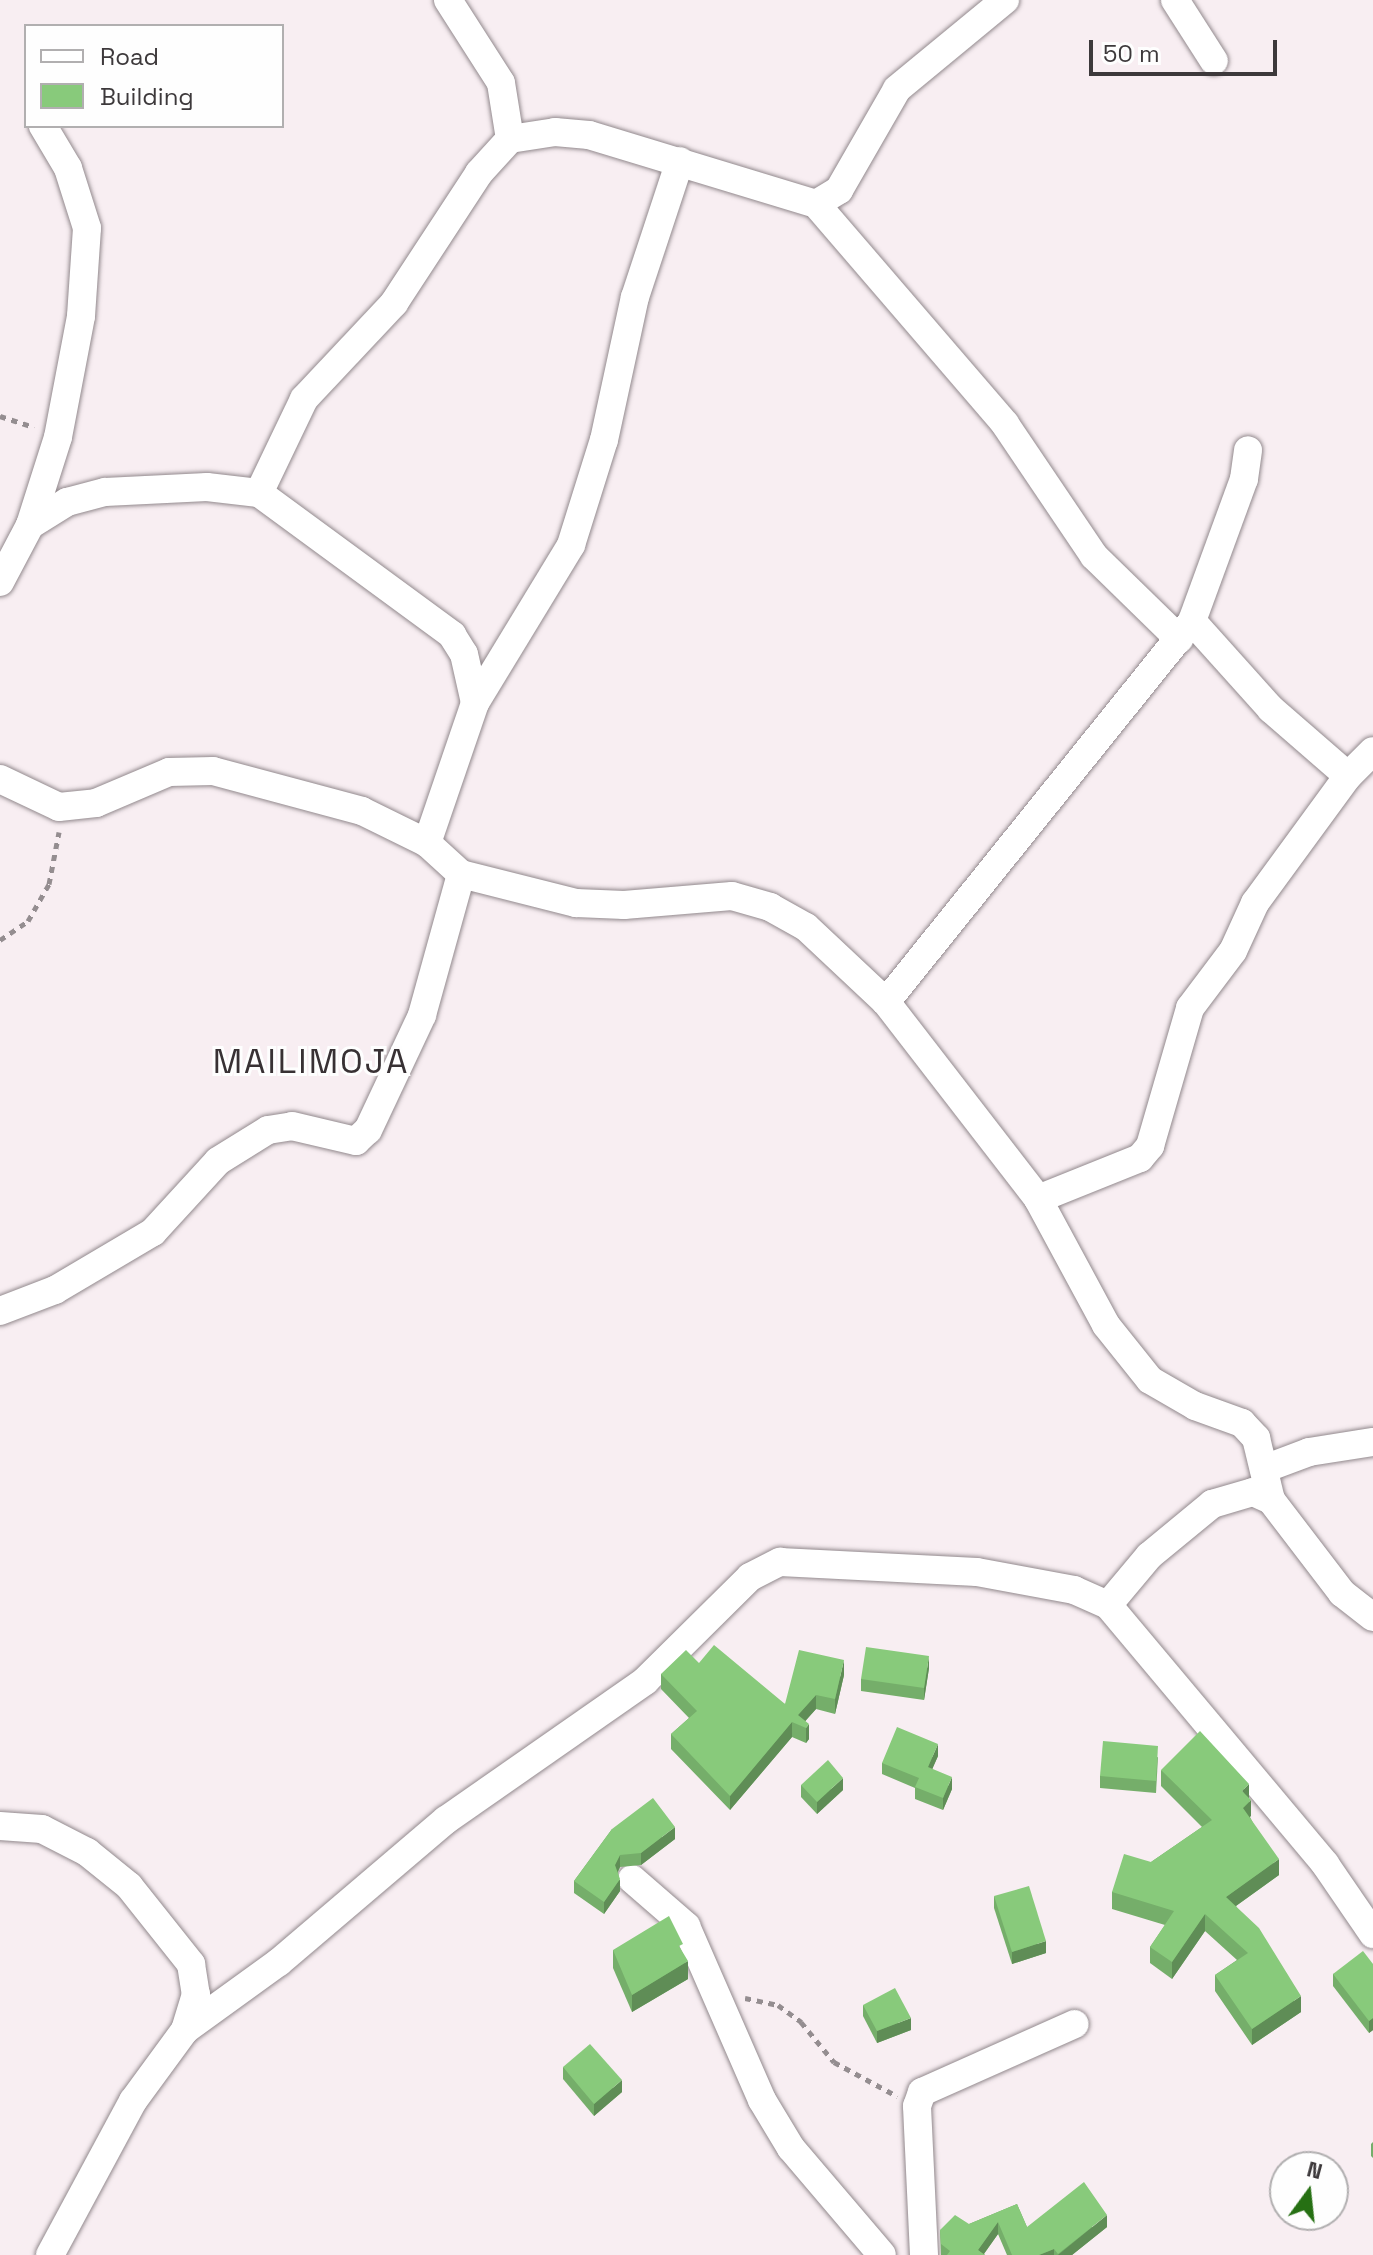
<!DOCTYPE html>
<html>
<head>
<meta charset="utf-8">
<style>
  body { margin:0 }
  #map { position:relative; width:1373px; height:2255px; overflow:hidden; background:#f8eef2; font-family:"Space Grotesk",sans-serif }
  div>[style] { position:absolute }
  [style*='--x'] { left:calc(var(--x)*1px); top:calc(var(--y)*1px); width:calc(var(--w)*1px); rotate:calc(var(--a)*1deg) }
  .path>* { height:5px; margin-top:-2.5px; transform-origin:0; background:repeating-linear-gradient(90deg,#948d90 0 6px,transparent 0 12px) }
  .roads { filter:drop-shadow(0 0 2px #92898d) drop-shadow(0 0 2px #92898d) }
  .street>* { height:28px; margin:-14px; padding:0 14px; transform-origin:14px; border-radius:14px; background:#fff }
  .wall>* { inset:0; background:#75ae6a }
  .shaded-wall>* { inset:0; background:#5f8d56 }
  .building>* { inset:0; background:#88ca7b }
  span { translate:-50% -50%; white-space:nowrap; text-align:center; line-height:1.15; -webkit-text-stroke:6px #fefefe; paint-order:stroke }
  .quarter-label { font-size:34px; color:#383134; letter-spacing:2px }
  .legend { position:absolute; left:24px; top:24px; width:260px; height:104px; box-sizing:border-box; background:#fefefe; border:2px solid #b1afb0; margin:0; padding:10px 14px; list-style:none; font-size:24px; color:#3d393b }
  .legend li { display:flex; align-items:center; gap:16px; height:40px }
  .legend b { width:40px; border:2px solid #b1afb0 }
  .north { position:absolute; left:1269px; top:2151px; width:80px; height:80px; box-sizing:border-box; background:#fefefe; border:2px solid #b1afb0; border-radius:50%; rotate:15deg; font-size:22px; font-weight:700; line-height:32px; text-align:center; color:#3d393b }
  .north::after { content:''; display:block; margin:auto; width:28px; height:36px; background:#267013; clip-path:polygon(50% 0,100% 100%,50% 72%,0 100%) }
  .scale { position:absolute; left:1089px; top:40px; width:188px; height:36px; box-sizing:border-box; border:4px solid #3d393b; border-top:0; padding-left:10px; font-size:24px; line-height:28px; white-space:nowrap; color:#3d393b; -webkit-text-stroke:6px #fefefe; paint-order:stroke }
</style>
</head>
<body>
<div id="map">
  <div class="path">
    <div style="--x:0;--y:416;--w:36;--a:18"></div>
    <div style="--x:0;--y:940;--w:34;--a:-34"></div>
    <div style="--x:28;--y:921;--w:43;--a:-60.4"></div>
    <div style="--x:49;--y:884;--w:53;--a:-79.1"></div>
    <div style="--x:745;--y:1998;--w:34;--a:12"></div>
    <div style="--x:778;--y:2005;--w:29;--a:36"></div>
    <div style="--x:801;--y:2022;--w:52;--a:50.5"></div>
    <div style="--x:834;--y:2062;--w:72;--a:28.4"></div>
  </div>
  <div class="roads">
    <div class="street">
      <div style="--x:448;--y:0;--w:98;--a:57.4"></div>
      <div style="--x:501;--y:83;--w:57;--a:80.9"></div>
      <div style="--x:1175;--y:0;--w:72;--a:57.4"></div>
      <div style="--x:816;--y:204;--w:290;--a:49.3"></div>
      <div style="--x:1005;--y:424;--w:159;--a:56"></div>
      <div style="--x:1094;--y:556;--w:119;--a:44.3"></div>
      <div style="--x:259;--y:493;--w:104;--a:-64.4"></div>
      <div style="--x:304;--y:399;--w:132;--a:-46.8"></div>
      <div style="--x:394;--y:303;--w:155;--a:-56.8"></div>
      <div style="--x:479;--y:173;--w:46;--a:-47.6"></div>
      <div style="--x:510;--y:139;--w:46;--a:-8.8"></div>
      <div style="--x:555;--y:132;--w:34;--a:5"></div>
      <div style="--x:589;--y:135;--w:237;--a:16.9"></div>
      <div style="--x:816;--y:204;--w:27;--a:-31"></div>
      <div style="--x:839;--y:190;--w:116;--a:-60.1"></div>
      <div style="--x:897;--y:89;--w:140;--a:-39.5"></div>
      <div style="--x:30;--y:525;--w:44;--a:-31.9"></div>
      <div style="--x:67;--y:502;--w:39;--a:-15"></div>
      <div style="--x:105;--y:492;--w:102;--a:-2.8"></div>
      <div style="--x:207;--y:487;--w:52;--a:6.6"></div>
      <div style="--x:259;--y:493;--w:240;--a:36.3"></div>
      <div style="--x:452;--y:635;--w:22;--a:58"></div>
      <div style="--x:464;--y:654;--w:50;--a:77.3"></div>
      <div style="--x:475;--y:703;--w:148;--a:108.9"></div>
      <div style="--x:0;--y:582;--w:64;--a:-62.2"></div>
      <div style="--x:30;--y:525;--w:92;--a:-72.3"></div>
      <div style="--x:58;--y:437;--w:123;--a:-79.2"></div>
      <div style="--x:81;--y:316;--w:88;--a:-86.1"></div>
      <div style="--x:87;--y:228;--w:63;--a:-107.6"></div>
      <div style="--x:68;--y:168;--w:49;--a:-120.8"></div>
      <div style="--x:1192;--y:621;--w:118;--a:48.1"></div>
      <div style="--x:1271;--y:709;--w:102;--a:41"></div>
      <div style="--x:475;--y:703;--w:185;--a:-58.7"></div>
      <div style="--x:571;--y:545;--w:110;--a:-72.6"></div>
      <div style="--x:604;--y:440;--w:146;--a:-77.8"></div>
      <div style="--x:635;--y:297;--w:143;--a:-71.7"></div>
      <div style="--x:0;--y:779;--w:65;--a:25.4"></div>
      <div style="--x:59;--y:807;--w:37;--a:-6"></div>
      <div style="--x:96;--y:803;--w:79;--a:-23"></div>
      <div style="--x:169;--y:772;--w:44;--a:-1.3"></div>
      <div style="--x:213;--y:771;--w:154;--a:15"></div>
      <div style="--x:362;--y:811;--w:72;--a:26.2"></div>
      <div style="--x:427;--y:843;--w:46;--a:42.4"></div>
      <div style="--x:461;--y:874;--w:119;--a:14.2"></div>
      <div style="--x:576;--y:903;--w:48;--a:2.4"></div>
      <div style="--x:624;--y:905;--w:108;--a:-4.8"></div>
      <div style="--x:732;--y:896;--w:40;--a:16"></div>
      <div style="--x:770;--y:907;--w:41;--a:29.1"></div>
      <div style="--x:806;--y:927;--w:110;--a:43.2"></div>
      <div style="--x:886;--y:1002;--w:249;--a:52.3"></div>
      <div style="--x:1038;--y:1199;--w:143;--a:61.6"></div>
      <div style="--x:1106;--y:1325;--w:70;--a:51.3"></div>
      <div style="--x:1150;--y:1380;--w:52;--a:30"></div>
      <div style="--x:1195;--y:1406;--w:50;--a:19.9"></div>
      <div style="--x:1242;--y:1423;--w:21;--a:47"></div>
      <div style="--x:1256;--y:1438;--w:64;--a:76.4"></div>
      <div style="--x:886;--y:1002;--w:489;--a:-51.2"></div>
      <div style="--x:1192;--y:621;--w:151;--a:-69.9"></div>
      <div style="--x:1244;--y:479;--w:29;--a:-82"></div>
      <div style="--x:1038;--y:1199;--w:110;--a:-21.9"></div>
      <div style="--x:1140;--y:1158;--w:16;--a:-50"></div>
      <div style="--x:1150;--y:1146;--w:144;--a:-73.8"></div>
      <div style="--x:1190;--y:1008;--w:71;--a:-53"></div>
      <div style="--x:1233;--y:951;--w:53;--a:-65.4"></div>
      <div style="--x:1255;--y:903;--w:157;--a:-53.8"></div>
      <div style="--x:1348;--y:776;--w:35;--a:-45"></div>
      <div style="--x:0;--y:1311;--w:59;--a:-20.9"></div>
      <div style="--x:55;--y:1290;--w:114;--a:-30.6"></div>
      <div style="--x:153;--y:1232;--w:96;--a:-47.5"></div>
      <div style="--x:218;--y:1161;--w:59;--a:-31.8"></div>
      <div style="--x:268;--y:1130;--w:24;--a:-9"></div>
      <div style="--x:292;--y:1126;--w:66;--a:13.2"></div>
      <div style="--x:356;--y:1141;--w:16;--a:-43"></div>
      <div style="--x:368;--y:1130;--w:127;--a:-64.8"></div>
      <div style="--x:422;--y:1015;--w:146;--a:-74.5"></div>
      <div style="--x:1264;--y:1469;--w:48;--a:-20.7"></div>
      <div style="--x:1309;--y:1452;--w:65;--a:-8.9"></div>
      <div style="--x:1108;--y:1605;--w:64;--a:-50.1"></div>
      <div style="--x:1149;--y:1556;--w:82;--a:-39.5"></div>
      <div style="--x:1212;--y:1504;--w:43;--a:-16.3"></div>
      <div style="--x:1253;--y:1492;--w:20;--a:24"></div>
      <div style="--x:1271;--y:1500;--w:117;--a:52.6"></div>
      <div style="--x:1342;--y:1593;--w:39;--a:38"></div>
      <div style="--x:0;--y:1826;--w:42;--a:4.1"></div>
      <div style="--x:42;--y:1829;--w:51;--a:27.1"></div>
      <div style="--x:87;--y:1852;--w:54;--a:39"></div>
      <div style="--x:129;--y:1886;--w:100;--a:51.5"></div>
      <div style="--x:191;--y:1964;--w:30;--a:81"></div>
      <div style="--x:196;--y:1994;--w:38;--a:107"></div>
      <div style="--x:632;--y:1879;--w:72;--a:41"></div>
      <div style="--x:686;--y:1926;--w:190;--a:66.4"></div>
      <div style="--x:762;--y:2100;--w:56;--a:58.9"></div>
      <div style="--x:791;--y:2148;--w:140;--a:49.6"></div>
      <div style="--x:50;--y:2255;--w:175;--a:-61.7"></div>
      <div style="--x:133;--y:2101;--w:88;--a:-53.8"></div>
      <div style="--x:185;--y:2030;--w:116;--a:-35.9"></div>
      <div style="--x:279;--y:1962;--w:219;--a:-40.4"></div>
      <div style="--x:446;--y:1820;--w:243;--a:-34.9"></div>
      <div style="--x:645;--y:1681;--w:148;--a:-44.7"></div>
      <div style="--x:750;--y:1577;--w:34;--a:-27"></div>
      <div style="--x:780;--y:1562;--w:197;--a:2.9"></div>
      <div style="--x:977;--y:1572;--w:99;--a:10.5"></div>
      <div style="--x:1074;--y:1590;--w:37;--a:24"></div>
      <div style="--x:1108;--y:1605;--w:338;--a:50"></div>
      <div style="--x:1325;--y:1864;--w:85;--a:55.6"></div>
      <div style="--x:924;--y:2255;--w:149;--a:-92.7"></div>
      <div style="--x:917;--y:2106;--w:15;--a:-70"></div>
      <div style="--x:922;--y:2092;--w:167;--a:-24"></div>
    </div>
  </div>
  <div class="wall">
    <div style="clip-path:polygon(699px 1663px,785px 1704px,844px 1675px,835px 1714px,816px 1709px,805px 1721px,809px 1739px,806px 1743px,792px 1737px,730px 1810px,671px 1749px,671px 1734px,689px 1718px,661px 1689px,661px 1674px)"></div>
    <div style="clip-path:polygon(929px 1668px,924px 1700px,861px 1691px,861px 1679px)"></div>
    <div style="clip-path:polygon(938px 1756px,932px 1769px,952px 1789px,943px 1810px,915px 1799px,915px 1788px,882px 1774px,882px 1763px)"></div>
    <div style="clip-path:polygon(1158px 1757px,1156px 1793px,1100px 1788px,1100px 1776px)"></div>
    <div style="clip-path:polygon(1161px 1770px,1249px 1798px,1250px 1817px,1279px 1875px,1236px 1906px,1301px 2012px,1252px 2045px,1215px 1991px,1215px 1975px,1237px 1960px,1205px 1931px,1172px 1979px,1150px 1963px,1150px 1947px,1165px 1925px,1112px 1909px,1112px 1892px,1151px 1862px,1202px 1827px,1161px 1786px)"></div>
    <div style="clip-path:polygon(801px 1785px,843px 1790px,817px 1814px,801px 1797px)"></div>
    <div style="clip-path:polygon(612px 1829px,675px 1839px,641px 1865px,620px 1867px,618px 1872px,620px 1891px,604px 1914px,574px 1893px,574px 1881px)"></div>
    <div style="clip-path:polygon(994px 1896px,1046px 1953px,1012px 1964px,994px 1908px)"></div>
    <div style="clip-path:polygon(613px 1950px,683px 1954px,688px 1979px,632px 2012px,613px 1968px)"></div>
    <div style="clip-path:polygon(1373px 1964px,1373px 2030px,1369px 2033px,1333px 1986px,1333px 1974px)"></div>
    <div style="clip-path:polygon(863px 2005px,911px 2030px,877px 2043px,863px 2016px)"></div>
    <div style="clip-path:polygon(563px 2067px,622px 2092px,594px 2116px,563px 2079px)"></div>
    <div style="clip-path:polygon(1373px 2142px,1373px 2158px,1371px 2156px,1371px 2144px)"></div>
    <div style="clip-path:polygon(1017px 2204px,1027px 2227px,1107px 2227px,1072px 2255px,1007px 2255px,998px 2234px,984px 2254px,985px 2255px,941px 2255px,940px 2230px,969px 2224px)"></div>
  </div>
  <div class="shaded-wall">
    <div style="clip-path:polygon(929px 1656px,929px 1668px,924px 1700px,924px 1688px)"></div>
    <div style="clip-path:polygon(844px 1660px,844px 1675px,835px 1714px,835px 1699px)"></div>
    <div style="clip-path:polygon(816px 1695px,816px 1709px,801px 1726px,798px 1715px)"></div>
    <div style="clip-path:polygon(792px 1722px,792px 1737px,730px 1810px,730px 1796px)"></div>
    <div style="clip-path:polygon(809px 1724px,809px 1739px,806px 1743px,806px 1728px)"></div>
    <div style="clip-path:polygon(938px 1744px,938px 1756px,928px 1779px,928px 1767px)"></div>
    <div style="clip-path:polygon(952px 1777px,952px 1789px,943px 1810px,943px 1798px)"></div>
    <div style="clip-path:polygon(843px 1778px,843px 1790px,817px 1814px,817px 1802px)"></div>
    <div style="clip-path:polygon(1249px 1784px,1249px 1800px,1242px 1791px)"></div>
    <div style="clip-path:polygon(1251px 1800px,1251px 1816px,1243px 1824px,1243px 1808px)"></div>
    <div style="clip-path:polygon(675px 1827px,675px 1839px,641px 1865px,641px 1853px)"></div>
    <div style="clip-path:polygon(620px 1855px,620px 1867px,615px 1877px,615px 1865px)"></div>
    <div style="clip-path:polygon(1279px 1859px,1279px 1875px,1226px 1913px,1226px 1897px)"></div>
    <div style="clip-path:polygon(620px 1879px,620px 1891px,604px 1914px,604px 1902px)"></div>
    <div style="clip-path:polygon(1205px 1914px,1205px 1931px,1172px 1979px,1172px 1962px)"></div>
    <div style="clip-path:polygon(1046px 1941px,1046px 1953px,1012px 1964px,1012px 1952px)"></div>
    <div style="clip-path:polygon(688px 1961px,688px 1979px,632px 2012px,632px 1995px)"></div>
    <div style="clip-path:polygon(1301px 1996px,1301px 2012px,1252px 2045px,1252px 2029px)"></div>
    <div style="clip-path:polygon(911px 2018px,911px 2030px,877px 2043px,877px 2031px)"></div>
    <div style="clip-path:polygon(1373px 2018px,1373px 2030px,1369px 2033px,1369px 2021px)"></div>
    <div style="clip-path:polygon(622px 2080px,622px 2092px,594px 2116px,594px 2104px)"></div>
    <div style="clip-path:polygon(1107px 2215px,1107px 2227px,1072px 2255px,1058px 2255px)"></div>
    <div style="clip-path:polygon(998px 2222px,998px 2234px,983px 2255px,978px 2250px)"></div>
    <div style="clip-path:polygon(1054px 2249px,1054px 2255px,1039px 2255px)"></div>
  </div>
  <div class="building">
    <div style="clip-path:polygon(714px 1645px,785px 1704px,799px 1650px,844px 1660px,835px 1699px,816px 1695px,798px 1715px,809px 1724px,806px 1728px,792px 1722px,730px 1796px,671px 1734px,697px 1711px,661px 1674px,686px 1650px,699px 1663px)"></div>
    <div style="clip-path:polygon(866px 1647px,929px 1656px,924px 1688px,861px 1679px)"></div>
    <div style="clip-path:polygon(897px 1727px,938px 1744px,928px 1767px,952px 1777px,943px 1798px,915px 1787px,919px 1778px,882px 1763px)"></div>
    <div style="clip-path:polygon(1200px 1731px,1249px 1784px,1242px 1791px,1251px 1800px,1243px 1808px,1279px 1859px,1226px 1897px,1259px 1928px,1301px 1996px,1252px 2029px,1215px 1975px,1248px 1953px,1205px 1914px,1172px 1962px,1150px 1947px,1174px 1911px,1112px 1892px,1124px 1854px,1151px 1862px,1212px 1820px,1161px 1770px)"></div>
    <div style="clip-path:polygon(1103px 1741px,1158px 1746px,1156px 1781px,1100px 1776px)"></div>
    <div style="clip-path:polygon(828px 1760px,843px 1778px,817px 1802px,801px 1785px)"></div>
    <div style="clip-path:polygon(653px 1798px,675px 1827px,641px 1853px,620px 1855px,615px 1865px,620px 1879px,604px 1902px,574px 1881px,612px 1829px)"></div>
    <div style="clip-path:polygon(1029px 1886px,1046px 1941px,1012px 1952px,994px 1896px)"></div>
    <div style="clip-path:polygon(669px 1916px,683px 1944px,679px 1946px,688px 1961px,632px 1995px,613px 1950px)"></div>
    <div style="clip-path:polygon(1363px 1951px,1373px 1964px,1373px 2018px,1369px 2021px,1333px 1974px)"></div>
    <div style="clip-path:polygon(895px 1988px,911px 2018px,877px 2031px,863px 2005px)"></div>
    <div style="clip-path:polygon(590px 2044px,622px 2080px,594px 2104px,563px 2067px)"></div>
    <div style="clip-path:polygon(1084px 2182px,1107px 2215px,1058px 2254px,1054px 2249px,1039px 2255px,1012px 2255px,998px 2222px,978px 2250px,985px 2255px,947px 2255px,950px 2251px,941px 2244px,940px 2230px,955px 2215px,969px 2224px,1017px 2204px,1027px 2227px)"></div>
  </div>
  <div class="quarter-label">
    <span style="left:311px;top:1062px">MAILIMOJA</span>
  </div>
  <ul class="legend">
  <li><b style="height:10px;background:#fff"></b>Road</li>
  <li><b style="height:22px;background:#88ca7b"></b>Building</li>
  </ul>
  <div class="north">N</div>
  <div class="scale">50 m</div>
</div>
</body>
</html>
